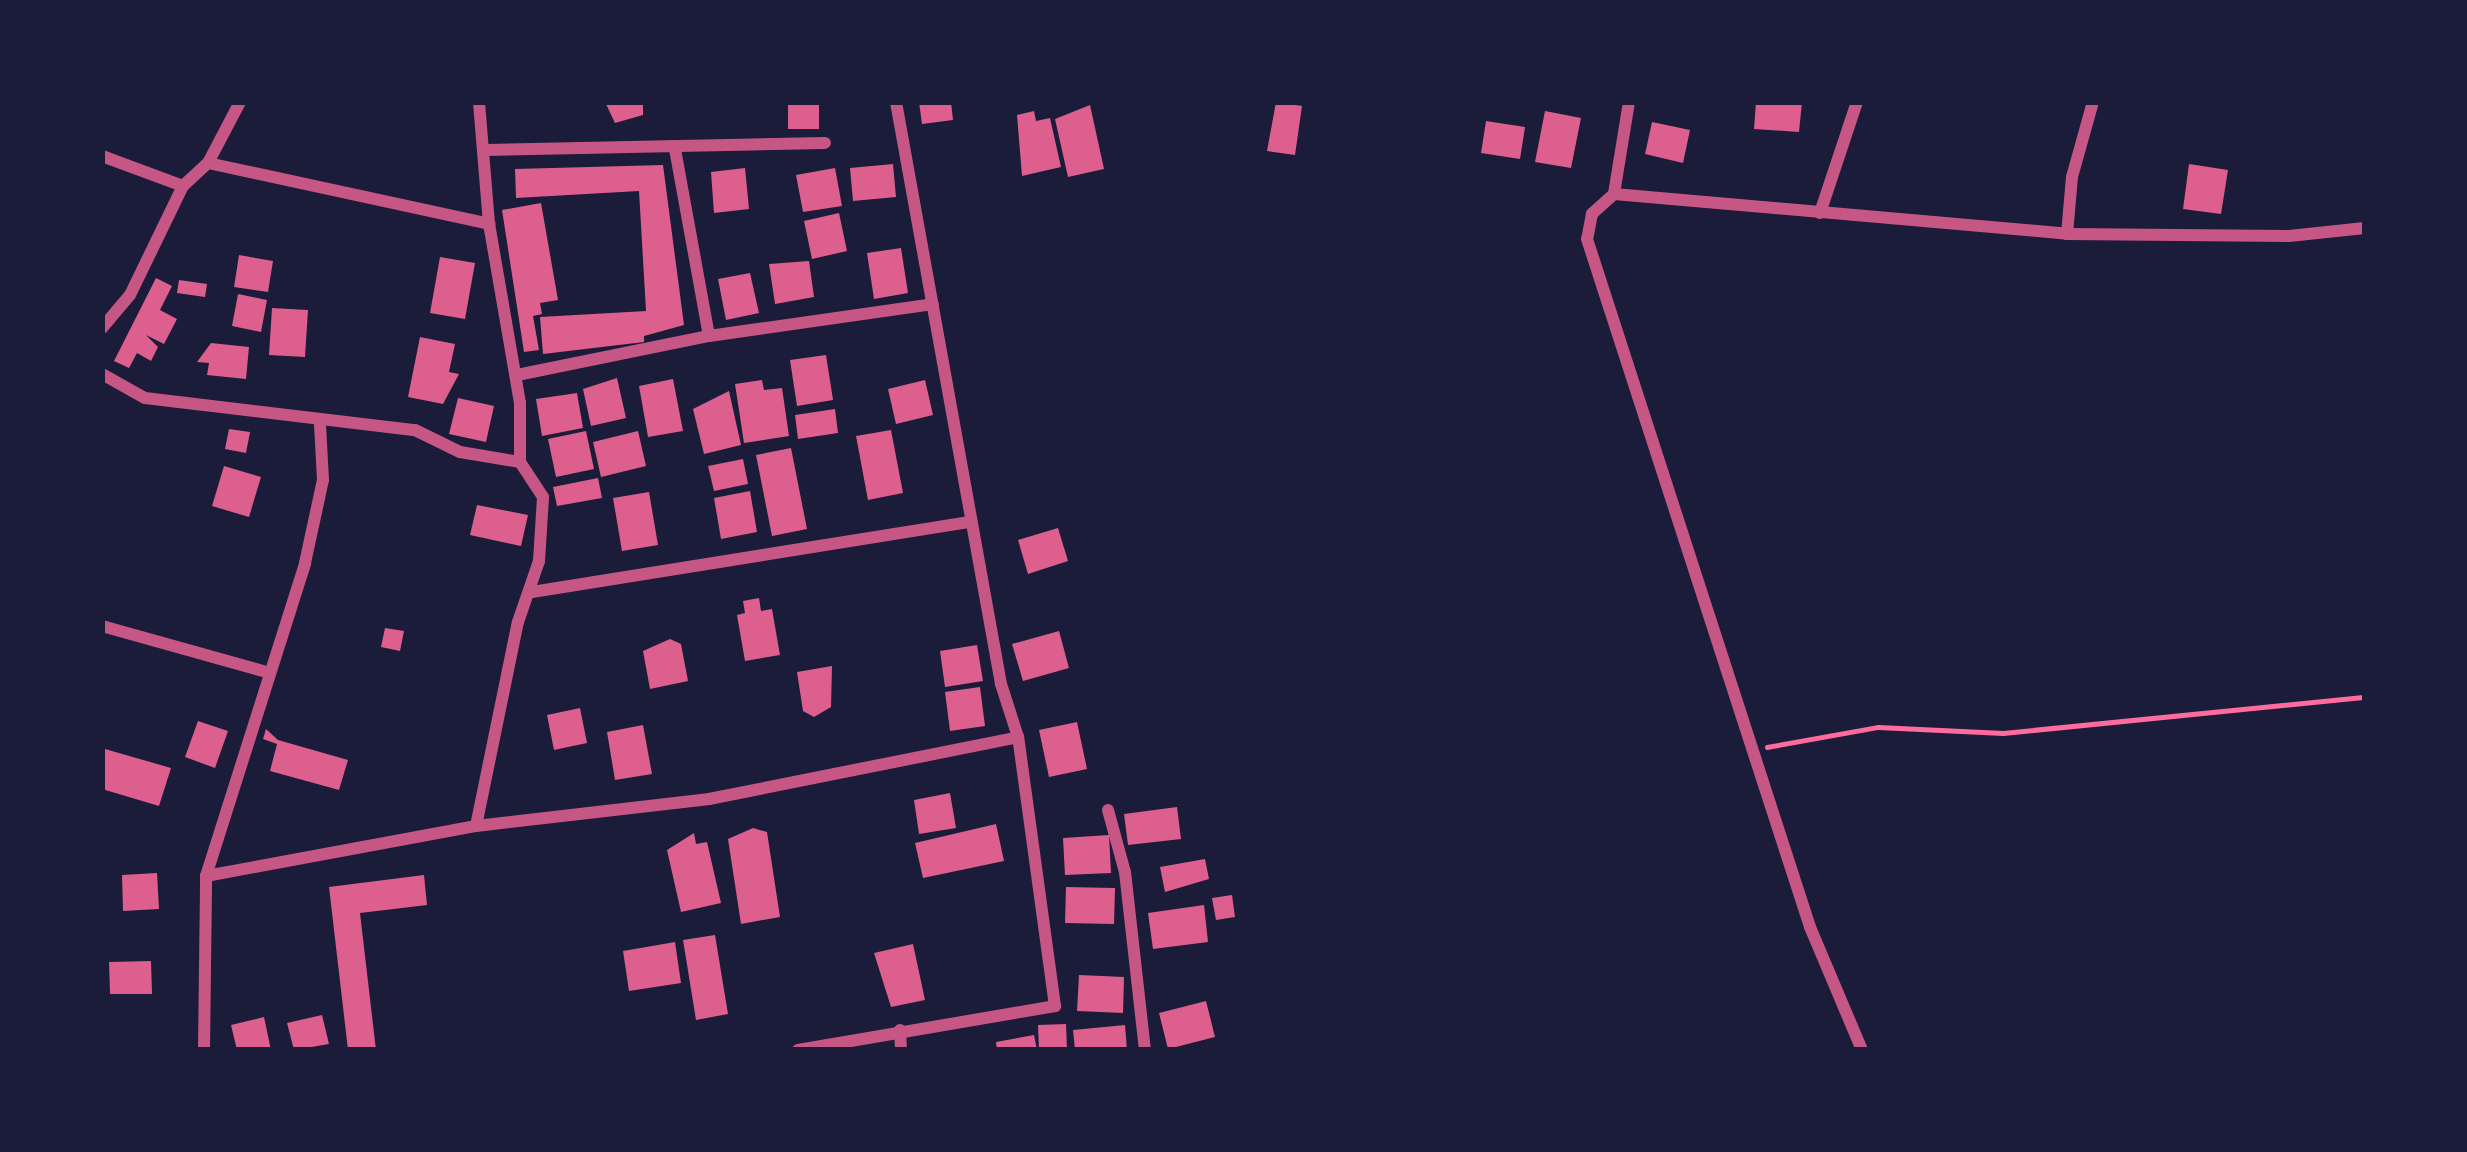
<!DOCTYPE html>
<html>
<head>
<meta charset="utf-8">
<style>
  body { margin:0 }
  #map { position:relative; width:2467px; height:1152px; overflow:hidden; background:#1b1b3a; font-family:"Exo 2",sans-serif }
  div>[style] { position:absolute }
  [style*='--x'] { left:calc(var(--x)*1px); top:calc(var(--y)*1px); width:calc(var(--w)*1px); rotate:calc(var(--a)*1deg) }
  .building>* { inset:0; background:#dd5f8e }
  .path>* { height:4.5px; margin:-2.25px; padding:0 2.25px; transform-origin:2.25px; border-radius:2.25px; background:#ff6b9d }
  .minor>* { height:12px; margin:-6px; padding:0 6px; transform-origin:6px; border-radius:6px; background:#c65784 }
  span { translate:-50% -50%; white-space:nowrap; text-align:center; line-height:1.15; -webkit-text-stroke:10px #1b1b3a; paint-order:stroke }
  .frame { position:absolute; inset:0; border:105px solid #1b1b3a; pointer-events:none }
</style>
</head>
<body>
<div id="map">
  <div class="building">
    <div style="clip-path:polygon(605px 102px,643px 102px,643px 115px,615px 123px)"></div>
    <div style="clip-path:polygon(788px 102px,819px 102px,819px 129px,788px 129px)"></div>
    <div style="clip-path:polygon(919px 102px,951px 102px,953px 120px,922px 124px)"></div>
    <div style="clip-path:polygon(1276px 102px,1302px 106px,1295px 155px,1267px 151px)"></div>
    <div style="clip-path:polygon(1756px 102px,1802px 102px,1799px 132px,1754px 129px)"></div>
    <div style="clip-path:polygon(1090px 105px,1104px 169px,1068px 177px,1055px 119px)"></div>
    <div style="clip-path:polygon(1034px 111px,1036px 121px,1050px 118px,1061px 167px,1022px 176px,1017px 115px)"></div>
    <div style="clip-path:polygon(1545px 111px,1581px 118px,1571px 168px,1535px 162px)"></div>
    <div style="clip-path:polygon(1486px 121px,1525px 127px,1520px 159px,1481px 153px)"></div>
    <div style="clip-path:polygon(1652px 122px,1690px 130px,1683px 163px,1645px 154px)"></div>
    <div style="clip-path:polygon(893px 164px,896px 197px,853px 201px,850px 168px)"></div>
    <div style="clip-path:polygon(2189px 164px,2228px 170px,2221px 214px,2183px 209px)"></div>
    <div style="clip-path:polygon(663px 165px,684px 325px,644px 336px,644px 342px,543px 354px,540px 317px,646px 311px,639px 191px,516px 198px,515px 169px)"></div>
    <div style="clip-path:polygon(745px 168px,749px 209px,714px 213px,711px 172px)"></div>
    <div style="clip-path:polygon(835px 168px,842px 206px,803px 212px,796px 175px)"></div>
    <div style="clip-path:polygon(541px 203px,558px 300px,540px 303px,542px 314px,533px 316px,539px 350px,524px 352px,502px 210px)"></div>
    <div style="clip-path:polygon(839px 213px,847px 251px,812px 259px,804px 221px)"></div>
    <div style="clip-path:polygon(901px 248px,908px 293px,874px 299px,867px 253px)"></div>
    <div style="clip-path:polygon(239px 255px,273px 261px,268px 292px,234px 287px)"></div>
    <div style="clip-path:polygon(440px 257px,475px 263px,465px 319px,430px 313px)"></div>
    <div style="clip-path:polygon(809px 261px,814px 297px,775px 304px,769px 264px)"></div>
    <div style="clip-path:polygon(750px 273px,759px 313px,726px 320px,718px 279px)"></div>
    <div style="clip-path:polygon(156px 278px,172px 286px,160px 310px,177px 319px,164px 344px,146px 335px,158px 347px,151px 361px,137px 353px,129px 368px,114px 361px)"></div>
    <div style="clip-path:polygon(179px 280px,207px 284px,205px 297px,177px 293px)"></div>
    <div style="clip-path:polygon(238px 294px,267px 300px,261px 332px,232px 326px)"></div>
    <div style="clip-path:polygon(272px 308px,308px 310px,305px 357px,269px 355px)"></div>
    <div style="clip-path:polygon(420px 337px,455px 344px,449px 372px,459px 374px,443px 404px,408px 397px)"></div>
    <div style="clip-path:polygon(211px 343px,249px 347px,246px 379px,207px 375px,209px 363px,197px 362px)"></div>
    <div style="clip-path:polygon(826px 355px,833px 400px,797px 406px,790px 360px)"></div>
    <div style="clip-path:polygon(617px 378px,626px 418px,591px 426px,583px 389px)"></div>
    <div style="clip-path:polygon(673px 379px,683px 431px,648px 437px,639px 386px)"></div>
    <div style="clip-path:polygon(762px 380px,764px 390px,782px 388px,789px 436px,744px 443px,735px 384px)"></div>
    <div style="clip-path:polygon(925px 380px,933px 415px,896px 424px,888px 389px)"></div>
    <div style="clip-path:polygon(729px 391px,741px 445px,704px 454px,693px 409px)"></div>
    <div style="clip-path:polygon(577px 393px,583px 428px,542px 436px,536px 399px)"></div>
    <div style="clip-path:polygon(458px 398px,494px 406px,486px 442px,449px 434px)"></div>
    <div style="clip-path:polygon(835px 409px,838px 433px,798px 439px,795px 415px)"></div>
    <div style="clip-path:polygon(229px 429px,250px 432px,246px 453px,225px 449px)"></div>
    <div style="clip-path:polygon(891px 430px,903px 493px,868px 500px,856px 436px)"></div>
    <div style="clip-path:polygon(586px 431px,594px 469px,556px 477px,548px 439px)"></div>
    <div style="clip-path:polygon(638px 431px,646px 466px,601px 477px,593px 442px)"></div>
    <div style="clip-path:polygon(791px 448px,807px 529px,772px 536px,756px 455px)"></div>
    <div style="clip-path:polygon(743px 459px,748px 484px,714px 491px,708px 466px)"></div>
    <div style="clip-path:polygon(224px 466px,261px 477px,249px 517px,212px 506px)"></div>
    <div style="clip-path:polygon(598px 478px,602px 498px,557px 506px,553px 487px)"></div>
    <div style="clip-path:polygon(750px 491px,757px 532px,721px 539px,714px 498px)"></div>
    <div style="clip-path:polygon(649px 492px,658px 545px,622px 551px,613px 498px)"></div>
    <div style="clip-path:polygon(477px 505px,528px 515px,521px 546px,470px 535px)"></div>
    <div style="clip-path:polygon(1058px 528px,1068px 561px,1028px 574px,1018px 540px)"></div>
    <div style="clip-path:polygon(759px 598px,761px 611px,772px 609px,780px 655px,745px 661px,737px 615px,745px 613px,743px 601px)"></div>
    <div style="clip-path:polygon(385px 628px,404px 631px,400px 651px,381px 647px)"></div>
    <div style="clip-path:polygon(1059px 631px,1069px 668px,1023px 681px,1012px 644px)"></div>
    <div style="clip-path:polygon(670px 639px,681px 644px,688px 681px,650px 689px,643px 651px)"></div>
    <div style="clip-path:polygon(977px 645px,983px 681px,945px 687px,940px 651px)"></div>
    <div style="clip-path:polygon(832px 666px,831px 707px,814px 717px,803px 711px,797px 672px)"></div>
    <div style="clip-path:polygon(980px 687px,985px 726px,950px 731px,945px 692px)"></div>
    <div style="clip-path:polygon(580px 708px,587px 743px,554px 750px,547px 715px)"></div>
    <div style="clip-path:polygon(198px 721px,228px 731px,215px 768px,185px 757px)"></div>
    <div style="clip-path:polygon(1077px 722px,1087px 769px,1049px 777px,1039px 730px)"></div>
    <div style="clip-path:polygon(643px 725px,652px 774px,615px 780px,607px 732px)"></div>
    <div style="clip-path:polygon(266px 729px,278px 740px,348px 760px,339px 790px,270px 771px,277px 744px,263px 739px)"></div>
    <div style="clip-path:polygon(105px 749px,171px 768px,159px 806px,102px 789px)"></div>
    <div style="clip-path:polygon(950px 793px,956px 828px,919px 834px,914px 800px)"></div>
    <div style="clip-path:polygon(1177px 807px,1181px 839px,1128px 845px,1124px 814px)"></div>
    <div style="clip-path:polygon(996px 824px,1004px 861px,923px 878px,915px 843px)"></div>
    <div style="clip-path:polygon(753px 828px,767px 832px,780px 917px,741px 924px,728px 839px)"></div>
    <div style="clip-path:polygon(694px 833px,696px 844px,707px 842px,721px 903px,681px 912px,667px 850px)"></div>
    <div style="clip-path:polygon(1109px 835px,1111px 873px,1065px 875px,1063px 838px)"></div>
    <div style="clip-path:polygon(1205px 859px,1209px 879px,1165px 892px,1160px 867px)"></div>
    <div style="clip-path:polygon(157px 873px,159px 909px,123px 911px,122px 875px)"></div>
    <div style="clip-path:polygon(424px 875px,427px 905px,360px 913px,376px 1050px,348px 1050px,329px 887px)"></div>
    <div style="clip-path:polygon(1066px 887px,1115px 888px,1114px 924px,1065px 923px)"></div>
    <div style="clip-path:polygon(1232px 895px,1235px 917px,1216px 920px,1212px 898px)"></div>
    <div style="clip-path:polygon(1204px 905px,1208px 942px,1153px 949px,1148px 913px)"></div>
    <div style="clip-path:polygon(715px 935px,728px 1014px,696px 1020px,683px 940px)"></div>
    <div style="clip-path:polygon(675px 942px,681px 983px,629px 991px,623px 951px)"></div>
    <div style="clip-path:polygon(913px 944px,925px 1000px,891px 1007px,874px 953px)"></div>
    <div style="clip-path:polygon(151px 961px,152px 994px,110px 994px,109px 962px)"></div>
    <div style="clip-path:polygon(1079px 975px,1124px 977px,1123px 1013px,1077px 1011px)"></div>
    <div style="clip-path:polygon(1206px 1001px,1215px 1037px,1168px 1049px,1159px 1013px)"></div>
    <div style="clip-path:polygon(322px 1015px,329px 1044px,294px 1050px,287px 1023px)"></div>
    <div style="clip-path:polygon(264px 1017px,271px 1050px,237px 1050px,231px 1025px)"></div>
    <div style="clip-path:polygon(1066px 1024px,1067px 1050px,1039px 1050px,1038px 1025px)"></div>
    <div style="clip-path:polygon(1125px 1025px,1127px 1050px,1075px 1050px,1073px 1030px)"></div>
    <div style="clip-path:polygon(1034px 1035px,1037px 1050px,997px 1050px,996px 1042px)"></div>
  </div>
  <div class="path">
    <div style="--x:1767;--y:747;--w:113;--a:-10.2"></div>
    <div style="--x:1878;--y:727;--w:125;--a:2.7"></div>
    <div style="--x:2003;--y:733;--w:364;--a:-5.7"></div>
  </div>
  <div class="minor">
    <div style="--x:1629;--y:102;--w:93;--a:99.3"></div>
    <div style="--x:1614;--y:194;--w:30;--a:138"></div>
    <div style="--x:1592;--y:214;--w:25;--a:101"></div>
    <div style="--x:1587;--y:239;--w:723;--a:72.04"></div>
    <div style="--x:1810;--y:927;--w:134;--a:67.1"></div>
    <div style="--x:675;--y:149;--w:190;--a:79.7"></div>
    <div style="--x:486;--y:150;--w:339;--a:-1.2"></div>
    <div style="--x:102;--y:156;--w:86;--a:20.3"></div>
    <div style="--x:208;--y:163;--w:288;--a:12.2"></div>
    <div style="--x:1614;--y:194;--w:455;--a:5"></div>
    <div style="--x:2067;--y:234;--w:222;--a:0.5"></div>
    <div style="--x:2289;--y:236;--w:76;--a:-6"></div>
    <div style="--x:1820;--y:213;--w:117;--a:-71.6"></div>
    <div style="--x:2067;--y:234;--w:57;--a:-85"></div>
    <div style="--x:2072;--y:177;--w:78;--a:-74.4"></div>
    <div style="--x:102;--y:328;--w:43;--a:-49.7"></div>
    <div style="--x:130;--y:295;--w:121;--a:-64.1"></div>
    <div style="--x:183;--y:186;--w:34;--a:-43"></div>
    <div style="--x:208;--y:163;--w:69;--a:-62.3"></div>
    <div style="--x:102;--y:374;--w:49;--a:29.2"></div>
    <div style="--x:145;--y:398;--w:272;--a:6.8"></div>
    <div style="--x:415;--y:430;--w:50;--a:26.1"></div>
    <div style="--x:460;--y:452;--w:61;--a:9.5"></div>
    <div style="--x:517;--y:375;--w:196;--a:-11.5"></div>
    <div style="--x:709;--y:336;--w:226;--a:-8.1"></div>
    <div style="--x:532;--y:592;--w:445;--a:-9.1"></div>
    <div style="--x:102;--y:626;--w:171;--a:15.6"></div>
    <div style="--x:1108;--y:810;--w:64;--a:74.7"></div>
    <div style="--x:1125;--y:872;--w:179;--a:83.6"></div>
    <div style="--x:476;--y:826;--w:208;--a:-78.4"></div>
    <div style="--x:518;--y:622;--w:65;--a:-71"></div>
    <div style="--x:539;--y:561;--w:64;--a:-86.4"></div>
    <div style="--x:543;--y:497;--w:42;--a:-123.3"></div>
    <div style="--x:520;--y:462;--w:59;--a:-90"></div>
    <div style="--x:520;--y:403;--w:182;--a:-99.8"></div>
    <div style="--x:489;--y:224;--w:122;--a:-94.7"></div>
    <div style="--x:206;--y:876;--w:275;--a:-10.5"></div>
    <div style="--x:476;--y:826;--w:235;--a:-6.6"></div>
    <div style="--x:709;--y:799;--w:315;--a:-11.3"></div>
    <div style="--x:900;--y:1030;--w:20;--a:87"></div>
    <div style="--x:204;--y:1050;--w:174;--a:-89.3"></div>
    <div style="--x:206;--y:876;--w:328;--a:-72.4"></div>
    <div style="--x:305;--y:563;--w:85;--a:-77.8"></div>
    <div style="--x:323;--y:480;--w:56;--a:-93.1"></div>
    <div style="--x:798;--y:1050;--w:261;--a:-9.7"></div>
    <div style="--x:1055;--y:1006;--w:272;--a:-97.8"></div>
    <div style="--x:1018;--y:737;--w:56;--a:-107.8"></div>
    <div style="--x:1001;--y:684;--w:591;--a:-100.23"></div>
  </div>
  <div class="frame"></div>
</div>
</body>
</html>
